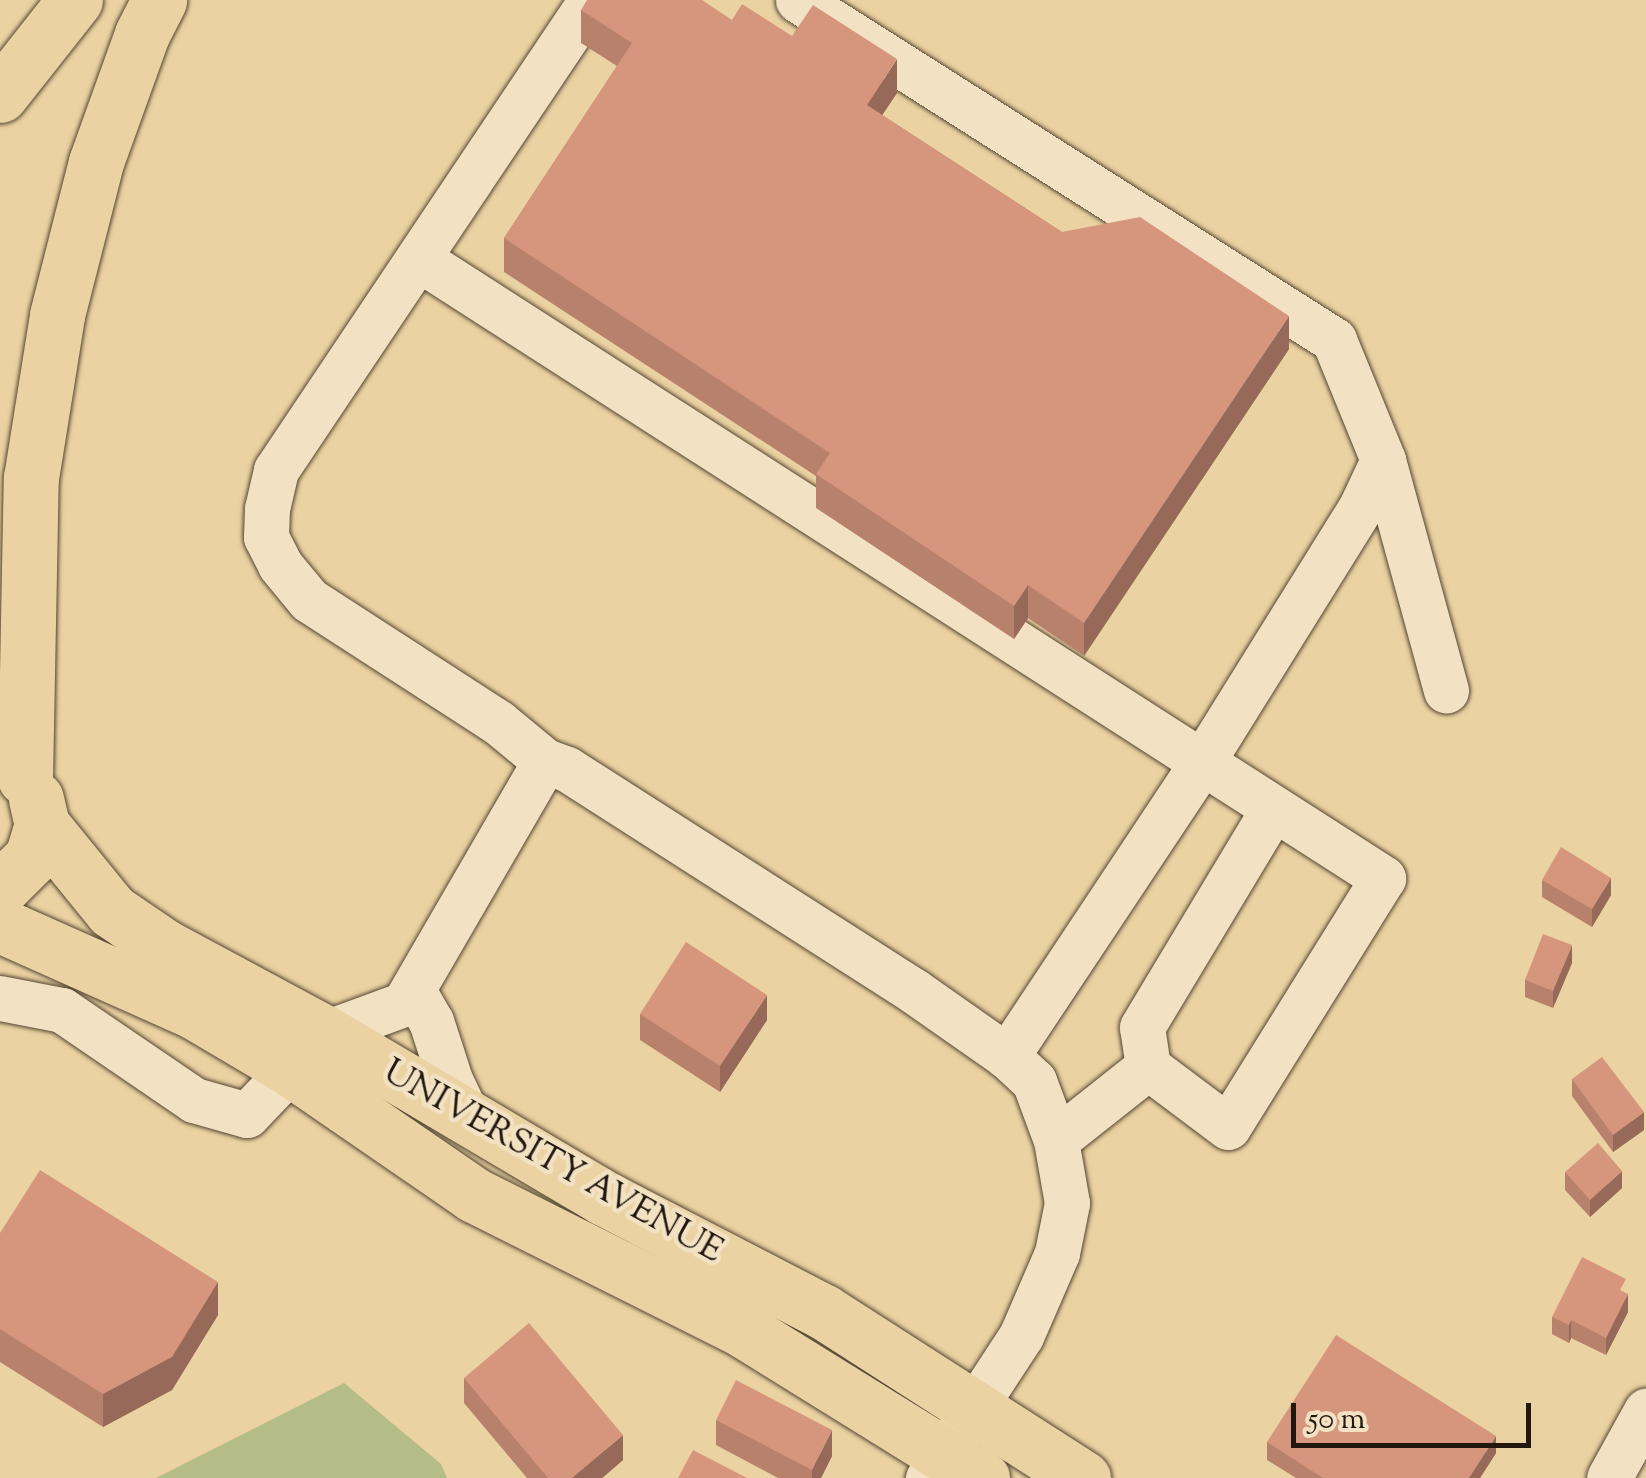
<!DOCTYPE html>
<html>
<head>
<meta charset="utf-8">
<style>
  body { margin:0 }
  #map { position:relative; width:1646px; height:1478px; overflow:hidden; background:#ebd2a2; font-family:"Sorts Mill Goudy",serif }
  div>[style] { position:absolute }
  [style*='--x'] { left:calc(var(--x)*1px); top:calc(var(--y)*1px); width:calc(var(--w)*1px); rotate:calc(var(--a)*1deg) }
  .green>* { inset:0; background:#b4bd87 }
  .roads { filter:drop-shadow(0 0 2px #544634) drop-shadow(0 0 2px #544634) }
  .minor>* { height:45px; margin:-22.5px; padding:0 22.5px; transform-origin:22.5px; border-radius:22.5px; background:#f2e2c3 }
  .major>* { height:55px; margin:-27.5px; padding:0 27.5px; transform-origin:27.5px; border-radius:27.5px; background:#ebd2a2 }
  .highway>* { height:55px; margin:-27.5px; padding:0 27.5px; transform-origin:27.5px; border-radius:27.5px; background:#ebd2a2 }
  .wall>* { inset:0; background:#b8816c }
  .shaded-wall>* { inset:0; background:#966958 }
  .building>* { inset:0; background:#d6967d }
  span { translate:-50% -50%; white-space:nowrap; text-align:center; line-height:1.15; -webkit-text-stroke:9px #f2e2c3; paint-order:stroke }
  .street-label { font-size:35px; color:#21170f }
  .scale { position:absolute; left:1291px; top:1403px; width:240px; height:45px; box-sizing:border-box; border:5px solid #21170f; border-top:0; padding-left:12px; font-size:30px; line-height:35px; white-space:nowrap; color:#21170f; -webkit-text-stroke:8px #f2e2c3; paint-order:stroke }
</style>
</head>
<body>
<div id="map">
  <div class="green">
    <div style="clip-path:polygon(344px 1383px,441px 1464px,447px 1478px,156px 1478px)"></div>
  </div>
  <div class="roads">
    <div class="minor">
      <div style="--x:591;--y:0;--w:566;--a:123.83"></div>
      <div style="--x:276;--y:470;--w:39;--a:103"></div>
      <div style="--x:267;--y:508;--w:29;--a:92"></div>
      <div style="--x:266;--y:537;--w:31;--a:63"></div>
      <div style="--x:280;--y:565;--w:45;--a:50.4"></div>
      <div style="--x:309;--y:600;--w:226;--a:32.9"></div>
      <div style="--x:499;--y:723;--w:60;--a:39.6"></div>
      <div style="--x:545;--y:761;--w:23;--a:20"></div>
      <div style="--x:567;--y:769;--w:412;--a:32.6"></div>
      <div style="--x:914;--y:991;--w:113;--a:35"></div>
      <div style="--x:1007;--y:1056;--w:37;--a:43"></div>
      <div style="--x:1034;--y:1081;--w:63;--a:69.6"></div>
      <div style="--x:1056;--y:1140;--w:64;--a:80.1"></div>
      <div style="--x:1067;--y:1203;--w:51;--a:101.3"></div>
      <div style="--x:1057;--y:1253;--w:90;--a:113.4"></div>
      <div style="--x:1021;--y:1336;--w:170;--a:123.2"></div>
      <div style="--x:798;--y:0;--w:635;--a:32.39"></div>
      <div style="--x:1334;--y:340;--w:130;--a:67.8"></div>
      <div style="--x:1383;--y:460;--w:52;--a:115.1"></div>
      <div style="--x:1361;--y:507;--w:303;--a:121.9"></div>
      <div style="--x:1201;--y:764;--w:351;--a:123.6"></div>
      <div style="--x:419;--y:259;--w:1146;--a:32.71"></div>
      <div style="--x:1383;--y:878;--w:293;--a:121.9"></div>
      <div style="--x:1228;--y:1127;--w:100;--a:-143.1"></div>
      <div style="--x:1148;--y:1067;--w:117;--a:141.6"></div>
      <div style="--x:1383;--y:460;--w:239;--a:74.7"></div>
      <div style="--x:414;--y:992;--w:34;--a:60"></div>
      <div style="--x:431;--y:1021;--w:62;--a:72.1"></div>
      <div style="--x:450;--y:1080;--w:47;--a:64.5"></div>
      <div style="--x:0;--y:998;--w:63;--a:11"></div>
      <div style="--x:62;--y:1010;--w:160;--a:34.3"></div>
      <div style="--x:194;--y:1100;--w:55;--a:15.8"></div>
      <div style="--x:247;--y:1115;--w:113;--a:-46.4"></div>
      <div style="--x:325;--y:1033;--w:84;--a:-20.2"></div>
      <div style="--x:404;--y:1004;--w:281;--a:-59.9"></div>
      <div style="--x:1148;--y:1067;--w:40;--a:-98.5"></div>
      <div style="--x:1142;--y:1027;--w:254;--a:-59"></div>
      <div style="--x:1609;--y:1478;--w:77;--a:-61.1"></div>
    </div>
    <div class="major">
      <div style="--x:42;--y:825;--w:111;--a:50.9"></div>
      <div style="--x:112;--y:911;--w:64;--a:34.2"></div>
      <div style="--x:165;--y:947;--w:182;--a:28.3"></div>
      <div style="--x:325;--y:1033;--w:324;--a:30.6"></div>
      <div style="--x:604;--y:1198;--w:248;--a:27.4"></div>
      <div style="--x:824;--y:1312;--w:308;--a:32.7"></div>
      <div style="--x:0;--y:889;--w:45;--a:-45"></div>
      <div style="--x:32;--y:857;--w:34;--a:-73"></div>
      <div style="--x:42;--y:825;--w:27;--a:-103"></div>
      <div style="--x:0;--y:925;--w:214;--a:24"></div>
      <div style="--x:195;--y:1012;--w:108;--a:30.6"></div>
      <div style="--x:288;--y:1067;--w:226;--a:34.5"></div>
      <div style="--x:474;--y:1195;--w:303;--a:26.6"></div>
      <div style="--x:745;--y:1331;--w:279;--a:31.8"></div>
    </div>
    <div class="highway">
      <div style="--x:0;--y:95;--w:121;--a:-51.7"></div>
      <div style="--x:25;--y:778;--w:300;--a:-88.9"></div>
      <div style="--x:31;--y:478;--w:165;--a:-80.9"></div>
      <div style="--x:57;--y:315;--w:158;--a:-75.7"></div>
      <div style="--x:96;--y:162;--w:136;--a:-70.2"></div>
      <div style="--x:142;--y:34;--w:38;--a:-63"></div>
    </div>
  </div>
  <div class="wall">
    <div style="clip-path:polygon(581px 10px,732px 20px,792px 36px,897px 93px,882px 115px,1062px 232px,1289px 349px,1084px 656px,1028px 618px,1014px 639px,816px 508px,816px 476px,504px 272px,504px 238px,617px 66px,581px 43px)"></div>
    <div style="clip-path:polygon(1542px 880px,1611px 895px,1592px 927px,1542px 897px)"></div>
    <div style="clip-path:polygon(1572px 963px,1553px 1008px,1525px 997px,1525px 980px)"></div>
    <div style="clip-path:polygon(640px 1014px,767px 1020px,720px 1092px,640px 1040px)"></div>
    <div style="clip-path:polygon(1572px 1079px,1644px 1130px,1613px 1152px,1572px 1096px)"></div>
    <div style="clip-path:polygon(1565px 1172px,1622px 1188px,1590px 1217px,1565px 1190px)"></div>
    <div style="clip-path:polygon(0 1233px,218px 1315px,172px 1390px,103px 1427px,0 1362px)"></div>
    <div style="clip-path:polygon(1626px 1293px,1628px 1312px,1606px 1355px,1571px 1338px,1569px 1343px,1552px 1334px,1552px 1317px)"></div>
    <div style="clip-path:polygon(464px 1378px,623px 1460px,602px 1478px,527px 1478px,464px 1403px)"></div>
    <div style="clip-path:polygon(716px 1420px,832px 1456px,821px 1478px,778px 1478px,716px 1445px)"></div>
    <div style="clip-path:polygon(1267px 1442px,1496px 1453px,1480px 1478px,1296px 1478px,1267px 1460px)"></div>
  </div>
  <div class="shaded-wall">
    <div style="clip-path:polygon(897px 59px,897px 93px,867px 138px,867px 105px)"></div>
    <div style="clip-path:polygon(1289px 316px,1289px 349px,1084px 656px,1084px 623px)"></div>
    <div style="clip-path:polygon(1028px 585px,1028px 618px,1014px 639px,1014px 606px)"></div>
    <div style="clip-path:polygon(1611px 878px,1611px 895px,1592px 927px,1592px 909px)"></div>
    <div style="clip-path:polygon(1572px 945px,1572px 963px,1553px 1008px,1553px 991px)"></div>
    <div style="clip-path:polygon(767px 995px,767px 1020px,720px 1092px,720px 1066px)"></div>
    <div style="clip-path:polygon(1644px 1112px,1644px 1130px,1613px 1152px,1613px 1135px)"></div>
    <div style="clip-path:polygon(1622px 1171px,1622px 1188px,1590px 1217px,1590px 1200px)"></div>
    <div style="clip-path:polygon(218px 1282px,218px 1315px,172px 1390px,103px 1427px,103px 1394px)"></div>
    <div style="clip-path:polygon(1628px 1294px,1628px 1312px,1606px 1355px,1606px 1338px)"></div>
    <div style="clip-path:polygon(1571px 1320px,1571px 1338px,1569px 1343px,1569px 1325px)"></div>
    <div style="clip-path:polygon(832px 1430px,832px 1456px,821px 1478px,812px 1478px,812px 1470px)"></div>
    <div style="clip-path:polygon(623px 1435px,623px 1460px,602px 1478px,572px 1478px)"></div>
    <div style="clip-path:polygon(1496px 1436px,1496px 1453px,1480px 1478px,1469px 1478px)"></div>
  </div>
  <div class="building">
    <div style="clip-path:polygon(587px 0,702px 0,732px 20px,742px 4px,792px 36px,813px 5px,897px 59px,867px 105px,1062px 232px,1140px 217px,1289px 316px,1084px 623px,1028px 585px,1014px 606px,816px 474px,830px 453px,504px 238px,632px 43px,581px 10px)"></div>
    <div style="clip-path:polygon(1561px 847px,1611px 878px,1592px 909px,1542px 880px)"></div>
    <div style="clip-path:polygon(1543px 934px,1572px 945px,1553px 991px,1525px 980px)"></div>
    <div style="clip-path:polygon(686px 942px,767px 995px,720px 1066px,640px 1014px)"></div>
    <div style="clip-path:polygon(1602px 1057px,1644px 1112px,1613px 1135px,1572px 1079px)"></div>
    <div style="clip-path:polygon(1598px 1143px,1622px 1171px,1590px 1200px,1565px 1172px)"></div>
    <div style="clip-path:polygon(40px 1170px,218px 1282px,172px 1357px,103px 1394px,0 1329px,0 1233px)"></div>
    <div style="clip-path:polygon(1582px 1257px,1626px 1279px,1620px 1290px,1628px 1294px,1606px 1338px,1571px 1320px,1569px 1325px,1552px 1317px)"></div>
    <div style="clip-path:polygon(529px 1323px,623px 1435px,572px 1478px,548px 1478px,464px 1378px)"></div>
    <div style="clip-path:polygon(1336px 1335px,1496px 1436px,1469px 1478px,1323px 1478px,1267px 1442px)"></div>
    <div style="clip-path:polygon(736px 1380px,832px 1430px,812px 1470px,716px 1420px)"></div>
    <div style="clip-path:polygon(693px 1450px,747px 1478px,678px 1478px)"></div>
  </div>
  <div class="street-label">
    <span style="left:552px;top:1163px;rotate:29deg">UNIVERSITY AVENUE</span>
  </div>
  <div class="scale">50 m</div>
</div>
</body>
</html>
